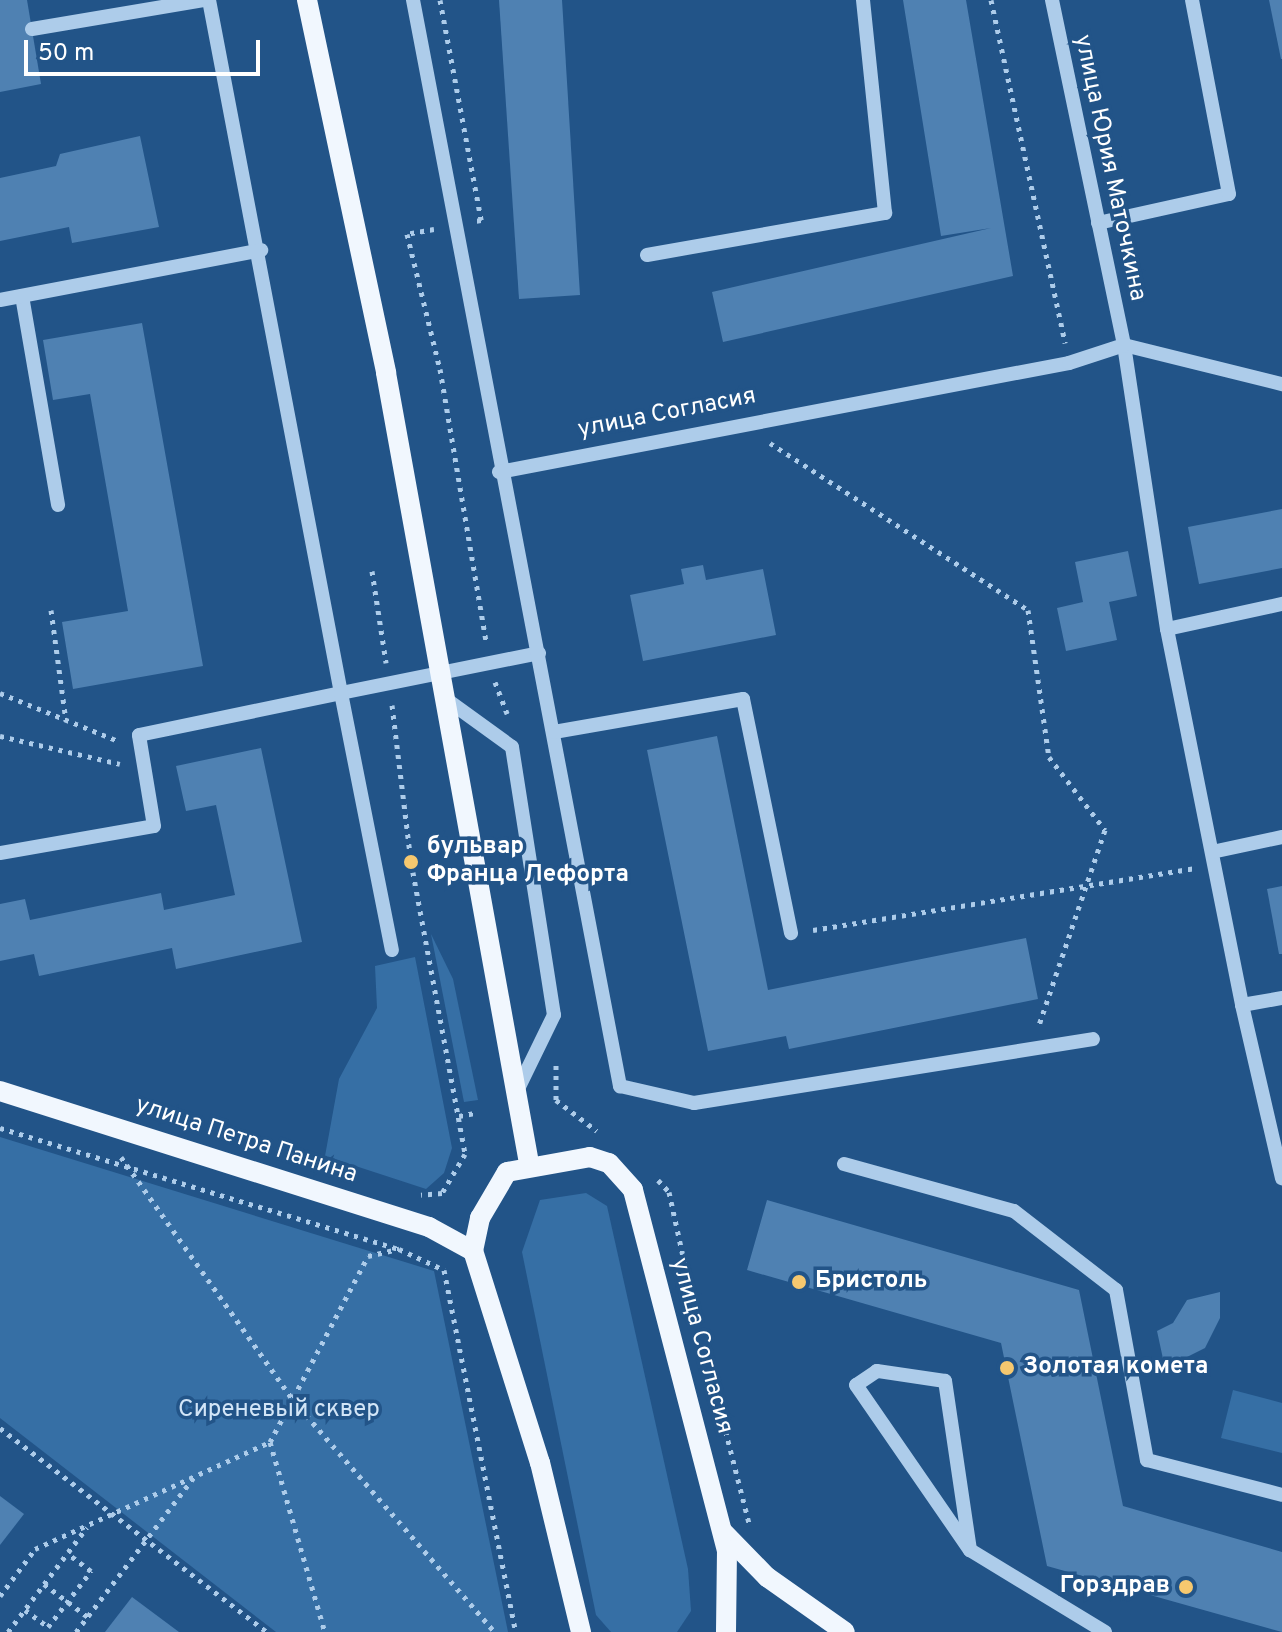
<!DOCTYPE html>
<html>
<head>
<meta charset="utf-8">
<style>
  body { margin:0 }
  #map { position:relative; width:1282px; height:1632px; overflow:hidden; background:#225488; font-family:Overpass,sans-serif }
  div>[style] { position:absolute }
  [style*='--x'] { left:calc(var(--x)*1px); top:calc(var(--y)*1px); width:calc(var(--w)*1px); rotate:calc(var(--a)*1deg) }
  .green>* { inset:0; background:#366fa5 }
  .building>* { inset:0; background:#4f81b2 }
  .path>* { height:5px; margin-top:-2.5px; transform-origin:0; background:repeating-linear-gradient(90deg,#adccea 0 4px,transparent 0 10px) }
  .minor>* { height:14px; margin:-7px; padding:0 7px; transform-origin:7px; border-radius:7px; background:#adccea }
  .major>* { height:20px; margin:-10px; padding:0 10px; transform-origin:10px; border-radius:10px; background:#f1f7fe }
  .dots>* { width:22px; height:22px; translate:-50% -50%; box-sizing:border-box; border:4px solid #225488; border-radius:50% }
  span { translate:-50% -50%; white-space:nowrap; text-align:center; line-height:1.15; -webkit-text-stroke:7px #225488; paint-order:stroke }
  .street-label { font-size:24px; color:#fff }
  .poi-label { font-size:24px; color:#fff; font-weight:700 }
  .left { translate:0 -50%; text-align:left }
  .right { translate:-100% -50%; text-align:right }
  .park-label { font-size:24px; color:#d2e5f7 }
  .scale { position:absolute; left:24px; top:40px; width:236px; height:36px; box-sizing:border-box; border:4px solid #fff; border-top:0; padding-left:10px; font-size:24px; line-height:28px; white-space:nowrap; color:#fff; -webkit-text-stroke:6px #225488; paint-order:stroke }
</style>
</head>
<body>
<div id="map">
  <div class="green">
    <div style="clip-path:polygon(431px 934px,453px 979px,478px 1100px,464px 1102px)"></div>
    <div style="clip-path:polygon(415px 957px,452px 1148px,444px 1173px,426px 1189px,325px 1156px,339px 1079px,377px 1008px,375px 966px)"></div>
    <div style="clip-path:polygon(0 1137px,434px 1271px,508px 1632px,276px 1632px,0 1418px)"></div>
    <div style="clip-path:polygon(586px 1193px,607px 1206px,688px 1569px,691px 1611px,677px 1632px,611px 1632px,596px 1615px,522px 1252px,540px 1200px)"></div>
    <div style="clip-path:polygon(1233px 1390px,1282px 1403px,1282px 1453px,1221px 1438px)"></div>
  </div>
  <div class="building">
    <div style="clip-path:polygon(0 0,27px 0,41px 84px,0 92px)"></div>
    <div style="clip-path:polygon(499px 0,562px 0,580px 295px,519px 299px)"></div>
    <div style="clip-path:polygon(903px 0,966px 0,1013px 276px,723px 342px,712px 292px,991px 228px,941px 236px)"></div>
    <div style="clip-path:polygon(1269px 0,1282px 0,1282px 59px,1281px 59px)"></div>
    <div style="clip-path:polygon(140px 136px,159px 227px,72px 243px,69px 227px,0 241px,0 178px,56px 166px,60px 154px)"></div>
    <div style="clip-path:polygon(142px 323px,203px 666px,73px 689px,62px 622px,128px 611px,90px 394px,53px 400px,43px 340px)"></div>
    <div style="clip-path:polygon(1282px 509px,1282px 568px,1199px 584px,1188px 527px)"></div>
    <div style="clip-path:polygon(1128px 551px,1137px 596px,1109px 602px,1117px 640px,1066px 651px,1057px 608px,1083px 602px,1075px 562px)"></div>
    <div style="clip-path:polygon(703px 565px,706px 580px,763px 569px,776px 635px,643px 661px,630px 595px,684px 584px,681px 569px)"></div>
    <div style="clip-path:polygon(717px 736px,768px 990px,1026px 938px,1038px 999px,789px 1049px,786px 1036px,708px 1051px,647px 750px)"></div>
    <div style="clip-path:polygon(261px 748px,302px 942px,176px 969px,172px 948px,39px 976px,34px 954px,0 961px,0 904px,25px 899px,30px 920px,161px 893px,164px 910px,235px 895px,216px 805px,186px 811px,176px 766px)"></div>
    <div style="clip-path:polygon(1282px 886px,1282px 954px,1279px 954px,1267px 889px)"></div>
    <div style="clip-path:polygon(767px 1200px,1079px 1290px,1123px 1506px,1282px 1552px,1282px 1632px,1047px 1566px,1001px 1343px,747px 1270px)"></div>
    <div style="clip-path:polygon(1220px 1292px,1220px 1318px,1205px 1348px,1165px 1368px,1157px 1331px,1173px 1323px,1187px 1300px)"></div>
    <div style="clip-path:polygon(0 1496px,24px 1514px,0 1545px)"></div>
    <div style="clip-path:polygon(132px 1597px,179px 1632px,105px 1632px)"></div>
  </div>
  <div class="path">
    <div style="--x:440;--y:0;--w:224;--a:79.4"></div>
    <div style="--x:481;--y:220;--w:6;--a:171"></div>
    <div style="--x:991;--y:0;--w:351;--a:77.8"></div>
    <div style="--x:434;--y:229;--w:27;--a:170"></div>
    <div style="--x:407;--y:234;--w:139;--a:76.3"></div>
    <div style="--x:440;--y:369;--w:276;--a:80.4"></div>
    <div style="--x:770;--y:443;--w:307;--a:32.9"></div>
    <div style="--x:1028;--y:610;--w:148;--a:81.9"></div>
    <div style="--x:1049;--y:757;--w:92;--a:52.5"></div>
    <div style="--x:1105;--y:830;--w:206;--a:108.7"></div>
    <div style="--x:372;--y:571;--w:93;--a:81.3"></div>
    <div style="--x:51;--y:610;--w:112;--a:82.3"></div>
    <div style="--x:495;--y:682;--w:34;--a:69"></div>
    <div style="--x:0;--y:693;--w:127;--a:22.1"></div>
    <div style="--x:392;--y:705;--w:158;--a:83.1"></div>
    <div style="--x:411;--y:862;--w:297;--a:79.5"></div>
    <div style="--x:465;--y:1154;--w:45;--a:120.5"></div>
    <div style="--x:442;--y:1193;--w:21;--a:175"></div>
    <div style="--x:0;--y:736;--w:123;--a:13.1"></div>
    <div style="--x:813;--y:930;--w:386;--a:-9.2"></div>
    <div style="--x:556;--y:1065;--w:35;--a:90"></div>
    <div style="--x:556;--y:1100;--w:51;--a:37.1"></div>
    <div style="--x:459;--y:1116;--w:16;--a:-11"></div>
    <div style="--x:0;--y:1128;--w:416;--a:16.9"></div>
    <div style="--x:121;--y:1157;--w:298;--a:54.7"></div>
    <div style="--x:293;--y:1400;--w:308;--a:49"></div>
    <div style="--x:658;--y:1180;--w:16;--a:47"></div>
    <div style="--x:669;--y:1192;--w:141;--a:77.7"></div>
    <div style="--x:399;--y:1249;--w:50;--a:25"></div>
    <div style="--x:444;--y:1270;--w:369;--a:78.8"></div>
    <div style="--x:723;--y:1421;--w:105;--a:75.7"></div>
    <div style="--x:0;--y:1428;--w:336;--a:37.4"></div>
    <div style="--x:270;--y:1442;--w:198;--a:73.9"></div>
    <div style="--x:44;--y:1584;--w:55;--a:36.9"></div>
    <div style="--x:0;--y:1596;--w:59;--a:-53.3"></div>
    <div style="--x:35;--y:1549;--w:258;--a:-24.5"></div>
    <div style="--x:270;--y:1442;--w:210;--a:-62.2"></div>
    <div style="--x:368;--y:1256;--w:32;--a:-13"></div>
    <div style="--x:25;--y:1610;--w:29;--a:36"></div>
    <div style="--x:48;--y:1627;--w:71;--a:-52.5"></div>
    <div style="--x:91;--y:1571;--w:30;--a:-143"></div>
    <div style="--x:8;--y:1632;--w:131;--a:-53"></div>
    <div style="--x:76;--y:1632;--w:196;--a:-52.7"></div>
  </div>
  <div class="minor">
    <div style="--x:209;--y:0;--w:705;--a:79.22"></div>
    <div style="--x:341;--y:693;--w:202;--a:-11.4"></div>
    <div style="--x:413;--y:0;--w:1106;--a:79.21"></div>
    <div style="--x:620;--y:1086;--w:76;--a:12.9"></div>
    <div style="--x:694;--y:1103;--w:404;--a:-9.1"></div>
    <div style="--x:1052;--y:0;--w:352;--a:78.2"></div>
    <div style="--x:1124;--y:345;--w:287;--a:81.4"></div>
    <div style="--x:1167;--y:629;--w:383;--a:78.7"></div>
    <div style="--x:1242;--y:1005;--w:41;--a:-9.9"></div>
    <div style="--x:32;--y:29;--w:174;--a:-9.6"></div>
    <div style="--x:1098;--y:223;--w:134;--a:-12.5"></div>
    <div style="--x:1229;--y:194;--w:197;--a:-100.8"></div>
    <div style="--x:647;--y:255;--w:242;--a:-10"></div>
    <div style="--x:885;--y:213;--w:214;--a:-95.9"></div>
    <div style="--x:22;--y:296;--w:212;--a:80.2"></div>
    <div style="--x:0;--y:300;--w:266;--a:-10.8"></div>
    <div style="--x:1124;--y:345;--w:163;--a:13.9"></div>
    <div style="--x:499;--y:472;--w:580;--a:-10.83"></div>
    <div style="--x:1069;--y:363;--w:58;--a:-18.1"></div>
    <div style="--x:1167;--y:629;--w:118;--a:-12.3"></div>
    <div style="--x:443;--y:697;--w:85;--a:35.9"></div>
    <div style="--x:512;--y:747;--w:271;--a:81.1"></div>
    <div style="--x:554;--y:1015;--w:85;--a:116"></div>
    <div style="--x:554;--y:732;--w:192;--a:-9.9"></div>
    <div style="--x:743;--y:699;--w:239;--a:78.4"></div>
    <div style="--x:1212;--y:852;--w:72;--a:-12.1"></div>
    <div style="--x:0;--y:853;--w:156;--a:-9.9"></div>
    <div style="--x:154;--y:826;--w:92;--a:-99.4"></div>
    <div style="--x:139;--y:735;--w:206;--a:-11.7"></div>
    <div style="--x:341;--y:693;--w:262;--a:78.8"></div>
    <div style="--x:1242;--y:1005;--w:178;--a:77"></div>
    <div style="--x:844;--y:1164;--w:176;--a:15.5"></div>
    <div style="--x:1014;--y:1211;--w:129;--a:37.8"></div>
    <div style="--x:1116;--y:1290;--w:173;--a:79.7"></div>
    <div style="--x:1147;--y:1460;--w:139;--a:14.5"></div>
    <div style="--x:970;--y:1550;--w:171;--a:-98.4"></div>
    <div style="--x:945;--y:1381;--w:69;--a:-171.6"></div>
    <div style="--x:877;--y:1371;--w:25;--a:146"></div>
    <div style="--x:856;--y:1385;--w:201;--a:55.4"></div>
    <div style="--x:970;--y:1550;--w:158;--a:31.3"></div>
  </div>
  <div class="major">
    <div style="--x:307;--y:0;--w:381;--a:78"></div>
    <div style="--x:386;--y:373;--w:803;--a:79.74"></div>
    <div style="--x:0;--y:1091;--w:450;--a:17.6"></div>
    <div style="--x:429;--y:1227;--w:50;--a:28.6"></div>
    <div style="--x:724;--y:1533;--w:62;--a:45.7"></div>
    <div style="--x:767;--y:1577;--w:95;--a:35.2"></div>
    <div style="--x:581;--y:1632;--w:174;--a:-103.6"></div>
    <div style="--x:540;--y:1463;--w:222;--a:-107.5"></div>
    <div style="--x:473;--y:1251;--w:34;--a:-78"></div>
    <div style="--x:480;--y:1218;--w:53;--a:-59.6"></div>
    <div style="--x:507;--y:1172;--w:84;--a:-10.2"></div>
    <div style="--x:590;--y:1157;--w:20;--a:18"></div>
    <div style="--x:609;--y:1163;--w:36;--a:48"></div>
    <div style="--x:633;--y:1190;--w:372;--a:75.4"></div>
    <div style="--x:727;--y:1550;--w:82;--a:90.7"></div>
  </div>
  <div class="dots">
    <div style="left:411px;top:862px;background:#f6c86f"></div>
    <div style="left:799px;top:1282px;background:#f6c86f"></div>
    <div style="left:1007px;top:1368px;background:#f6c86f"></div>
    <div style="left:1186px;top:1587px;background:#f6c86f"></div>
  </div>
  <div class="street-label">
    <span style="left:1109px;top:168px;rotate:78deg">улица Юрия Маточкина</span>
    <span style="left:667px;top:414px;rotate:-11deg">улица Согласия</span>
    <span style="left:246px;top:1141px;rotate:18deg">улица Петра Панина</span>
    <span style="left:701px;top:1346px;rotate:75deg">улица Согласия</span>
  </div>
  <div class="poi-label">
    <span class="left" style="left:427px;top:862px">бульвар<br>Франца Лефорта</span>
    <span class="left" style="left:815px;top:1282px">Бристоль</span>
    <span class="left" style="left:1023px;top:1368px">Золотая комета</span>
    <span class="right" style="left:1170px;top:1587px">Горздрав</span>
  </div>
  <div class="park-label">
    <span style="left:279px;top:1411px">Сиреневый сквер</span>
  </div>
  <div class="scale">50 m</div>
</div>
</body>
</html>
